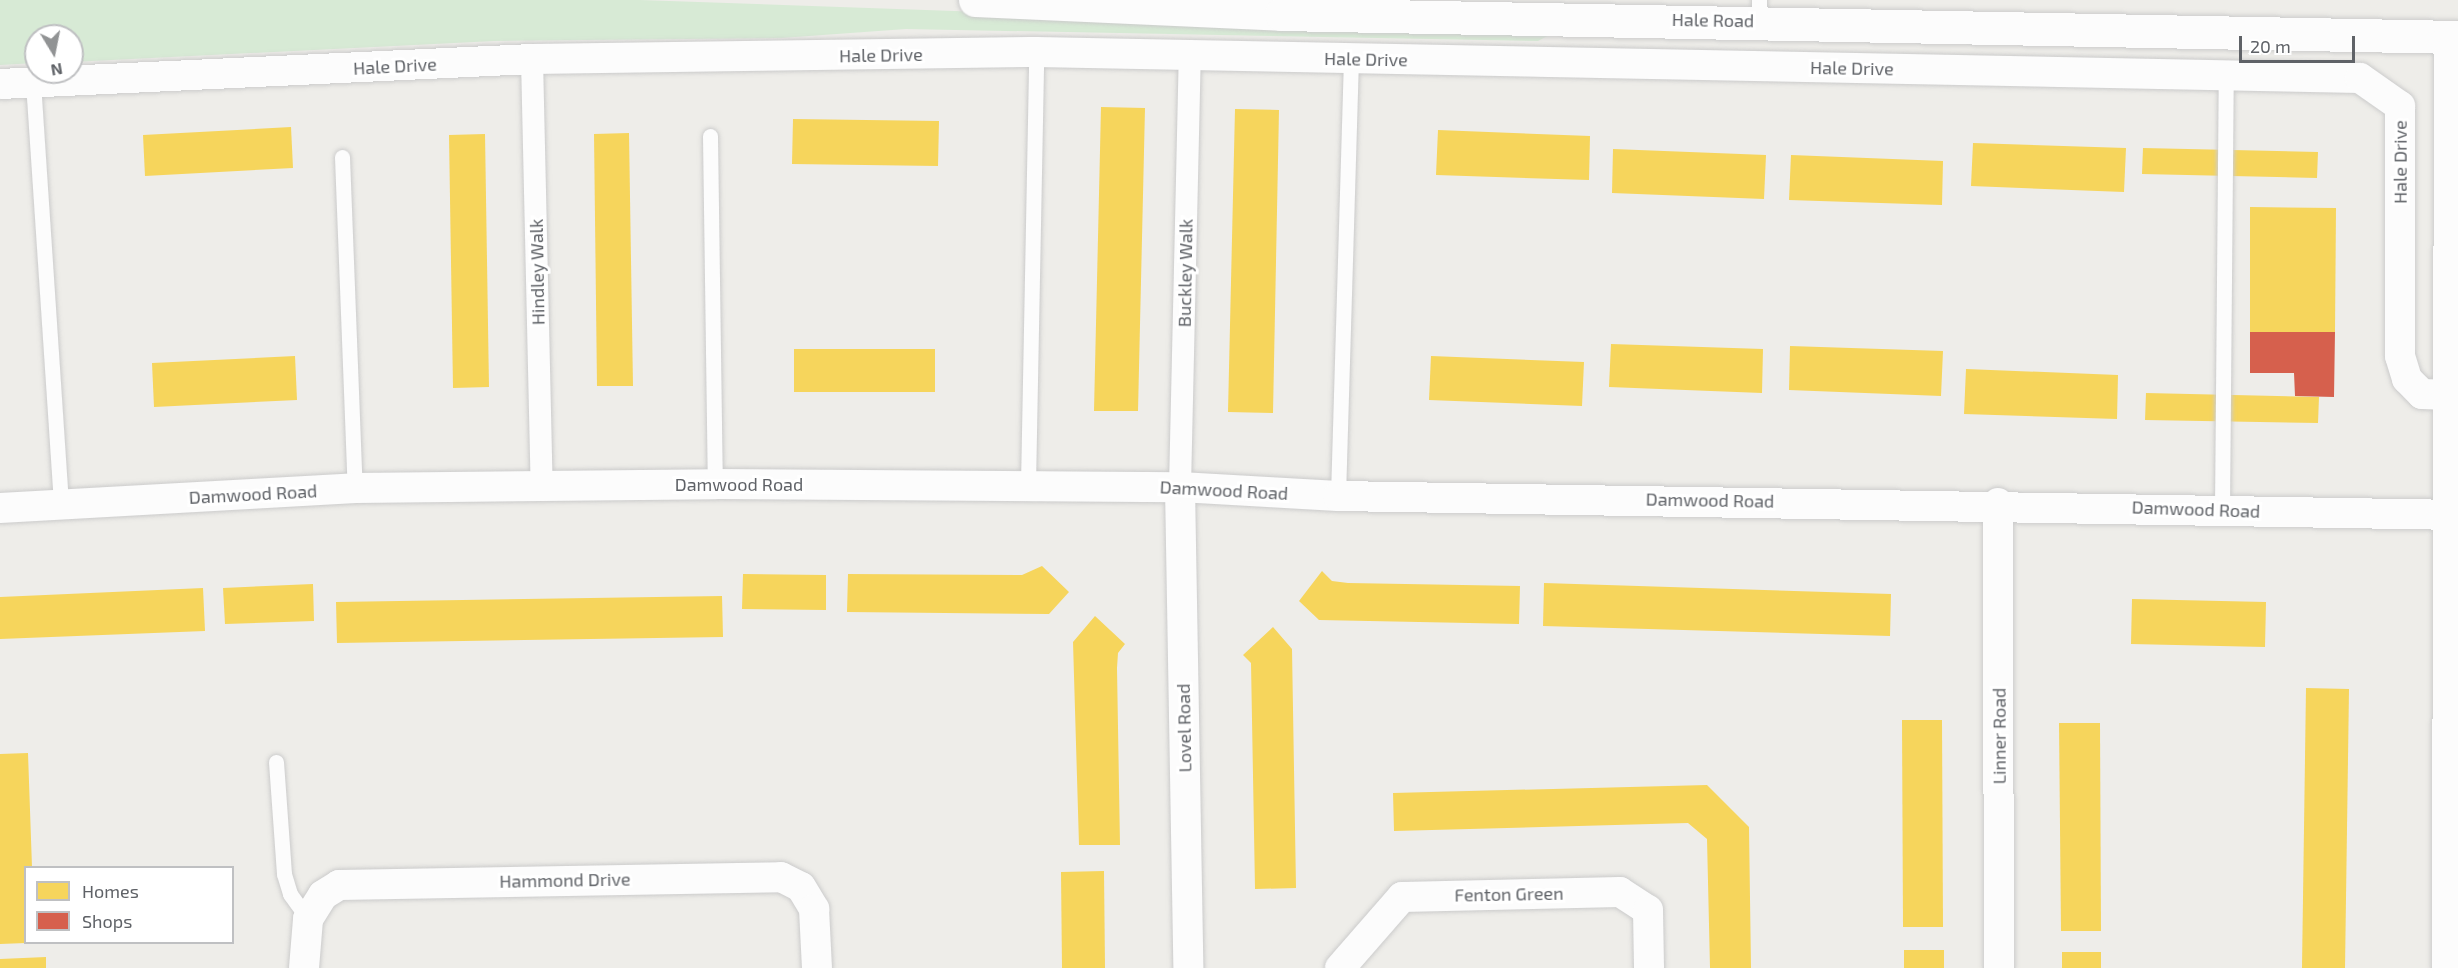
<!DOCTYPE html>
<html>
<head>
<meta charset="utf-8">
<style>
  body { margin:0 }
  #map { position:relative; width:2458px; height:968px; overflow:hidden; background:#eeede9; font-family:"Exo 2",sans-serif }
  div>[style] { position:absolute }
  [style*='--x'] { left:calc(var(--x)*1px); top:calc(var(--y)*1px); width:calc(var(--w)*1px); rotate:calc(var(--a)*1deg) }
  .green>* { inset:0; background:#d7ead5 }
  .homes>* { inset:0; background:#f6d55c }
  .shops>* { inset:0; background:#d6604d }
  .roads { filter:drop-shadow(0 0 2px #cbcbcb) drop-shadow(0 0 2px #cbcbcb) }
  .service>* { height:15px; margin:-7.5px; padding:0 7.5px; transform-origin:7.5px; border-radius:7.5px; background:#fcfcfc }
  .pedestrian>* { height:22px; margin:-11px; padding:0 11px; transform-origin:11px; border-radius:11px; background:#fcfcfc }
  .minor>* { height:30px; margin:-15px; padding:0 15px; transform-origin:15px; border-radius:15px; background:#fcfcfc }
  .tertiary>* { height:33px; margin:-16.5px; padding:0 16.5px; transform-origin:16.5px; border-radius:16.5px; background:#fcfcfc }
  span { translate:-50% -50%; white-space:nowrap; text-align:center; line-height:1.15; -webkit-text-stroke:6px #fff; paint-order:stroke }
  .street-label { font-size:18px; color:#5f6267 }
  .legend { position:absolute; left:24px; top:866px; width:210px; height:78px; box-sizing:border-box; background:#fff; border:2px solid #bfc0c2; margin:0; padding:8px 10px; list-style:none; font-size:18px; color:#5f6267 }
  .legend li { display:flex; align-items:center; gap:12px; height:30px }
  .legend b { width:30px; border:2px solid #bfc0c2 }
  .north { position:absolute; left:24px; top:24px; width:60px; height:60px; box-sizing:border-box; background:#fff; border:2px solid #bfc0c2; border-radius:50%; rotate:170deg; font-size:16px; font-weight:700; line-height:24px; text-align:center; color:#5f6267 }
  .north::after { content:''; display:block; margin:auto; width:21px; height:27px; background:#919394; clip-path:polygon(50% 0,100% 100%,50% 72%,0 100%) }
  .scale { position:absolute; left:2239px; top:36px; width:116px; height:27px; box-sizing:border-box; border:3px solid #5f6267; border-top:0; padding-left:8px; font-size:18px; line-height:21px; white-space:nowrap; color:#5f6267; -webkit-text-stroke:4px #fff; paint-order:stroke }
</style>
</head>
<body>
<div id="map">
  <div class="green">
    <div style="clip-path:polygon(0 0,640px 0,1555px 32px,1538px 41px,906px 29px,781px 38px,494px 41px,72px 62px,72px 36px,36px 36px,36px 63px,0 65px)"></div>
  </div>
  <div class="homes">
    <div style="clip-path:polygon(1101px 107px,1145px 108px,1138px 411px,1094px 411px)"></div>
    <div style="clip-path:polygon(1235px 109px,1279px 110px,1273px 413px,1228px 412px)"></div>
    <div style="clip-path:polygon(793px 119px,939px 121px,938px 166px,792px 164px)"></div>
    <div style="clip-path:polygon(291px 127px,293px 168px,145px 176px,143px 135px)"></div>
    <div style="clip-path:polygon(1438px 130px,1590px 136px,1589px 180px,1436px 175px)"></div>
    <div style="clip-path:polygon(629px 133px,633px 386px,597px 386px,594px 134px)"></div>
    <div style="clip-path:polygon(485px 134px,489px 387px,453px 388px,449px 135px)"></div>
    <div style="clip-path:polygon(1973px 143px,2126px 148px,2124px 192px,1971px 186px)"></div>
    <div style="clip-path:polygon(2143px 148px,2318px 152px,2317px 178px,2142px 174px)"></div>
    <div style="clip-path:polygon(1613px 149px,1766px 155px,1764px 199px,1612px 193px)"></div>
    <div style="clip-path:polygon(1791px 155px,1943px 161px,1942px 205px,1789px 200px)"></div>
    <div style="clip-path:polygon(2250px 207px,2336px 208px,2335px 332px,2250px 332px)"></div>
    <div style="clip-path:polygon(1611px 344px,1763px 349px,1762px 393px,1609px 387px)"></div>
    <div style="clip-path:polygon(1790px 346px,1943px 351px,1941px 396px,1789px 390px)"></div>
    <div style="clip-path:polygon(794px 349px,935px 349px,935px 392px,794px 392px)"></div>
    <div style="clip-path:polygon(295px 356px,297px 400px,154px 407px,152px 363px)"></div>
    <div style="clip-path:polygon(1431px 356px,1584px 362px,1582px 406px,1429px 400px)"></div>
    <div style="clip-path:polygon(1966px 369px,2118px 375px,2117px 419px,1964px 414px)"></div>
    <div style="clip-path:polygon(2146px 393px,2319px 397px,2318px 423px,2145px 420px)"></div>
    <div style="clip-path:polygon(1042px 566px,1069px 592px,1049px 614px,847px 612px,848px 574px,1022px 575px)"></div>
    <div style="clip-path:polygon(1322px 571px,1332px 581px,1348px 583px,1520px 586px,1519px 624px,1319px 620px,1299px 601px)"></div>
    <div style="clip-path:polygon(743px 574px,826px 575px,826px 610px,742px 609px)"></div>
    <div style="clip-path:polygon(1544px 583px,1891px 594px,1890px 636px,1543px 626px)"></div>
    <div style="clip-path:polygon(313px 584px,314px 621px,225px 624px,223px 588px)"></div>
    <div style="clip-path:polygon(203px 588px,205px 631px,0 639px,0 597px)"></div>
    <div style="clip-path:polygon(722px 596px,723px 637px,337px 643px,336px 602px)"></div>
    <div style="clip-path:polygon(2132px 599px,2266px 602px,2265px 647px,2131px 644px)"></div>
    <div style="clip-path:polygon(1095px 616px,1125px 644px,1118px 653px,1117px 668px,1120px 845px,1079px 845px,1073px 642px)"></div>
    <div style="clip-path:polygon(1273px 627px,1292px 649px,1296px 888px,1255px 889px,1251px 663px,1243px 655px)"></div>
    <div style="clip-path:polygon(2306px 688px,2349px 689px,2345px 968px,2302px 968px)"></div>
    <div style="clip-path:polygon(1902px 720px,1942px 720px,1943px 927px,1903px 927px)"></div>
    <div style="clip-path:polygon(2059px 723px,2100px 723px,2101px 931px,2061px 931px)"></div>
    <div style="clip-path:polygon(28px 753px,32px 867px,26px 867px,26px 943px,0 944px,0 754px)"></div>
    <div style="clip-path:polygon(1707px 785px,1749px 827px,1751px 968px,1710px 968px,1707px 839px,1688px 823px,1394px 831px,1393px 793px)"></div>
    <div style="clip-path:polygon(1104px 871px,1105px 968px,1062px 968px,1061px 872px)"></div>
    <div style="clip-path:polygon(1904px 950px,1944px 950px,1944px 968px,1904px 968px)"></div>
    <div style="clip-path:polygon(2062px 952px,2101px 952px,2101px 968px,2062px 968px)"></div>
    <div style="clip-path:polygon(46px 957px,46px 968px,0 968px,0 959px)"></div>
  </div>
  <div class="shops">
    <div style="clip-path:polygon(2250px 332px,2335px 332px,2334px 397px,2295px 396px,2294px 373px,2250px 373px)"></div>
  </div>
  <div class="roads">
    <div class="service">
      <div style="--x:1759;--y:21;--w:21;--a:-90"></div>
      <div style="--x:33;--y:82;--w:424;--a:86.2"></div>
      <div style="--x:710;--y:136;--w:348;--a:89.2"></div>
      <div style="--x:342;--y:157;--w:331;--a:87.8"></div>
      <div style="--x:1028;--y:485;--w:433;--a:-88.9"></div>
      <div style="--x:1338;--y:496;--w:437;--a:-88.3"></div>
      <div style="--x:2222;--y:509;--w:433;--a:-89.5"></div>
      <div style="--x:276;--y:762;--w:112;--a:85.9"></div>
      <div style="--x:284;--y:874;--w:21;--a:73"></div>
      <div style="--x:290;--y:894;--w:31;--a:54"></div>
    </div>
    <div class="pedestrian">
      <div style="--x:532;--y:59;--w:426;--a:88.7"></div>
      <div style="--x:1180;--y:487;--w:429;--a:-88.7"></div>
    </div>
    <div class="minor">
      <div style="--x:0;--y:84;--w:533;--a:-2.69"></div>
      <div style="--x:532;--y:59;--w:504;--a:-0.8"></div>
      <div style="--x:1036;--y:52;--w:1324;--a:1.12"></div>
      <div style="--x:2360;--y:78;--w:49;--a:35"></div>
      <div style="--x:2400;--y:106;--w:250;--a:90"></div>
      <div style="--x:2400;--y:356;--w:24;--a:73"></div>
      <div style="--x:2407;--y:379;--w:21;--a:45"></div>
      <div style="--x:2422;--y:394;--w:29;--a:2"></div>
      <div style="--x:1180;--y:487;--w:481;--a:89"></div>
      <div style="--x:1998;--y:503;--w:465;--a:89.9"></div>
      <div style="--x:0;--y:508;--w:356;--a:-3.2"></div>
      <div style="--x:355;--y:488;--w:360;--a:-0.6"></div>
      <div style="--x:715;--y:484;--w:465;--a:0.4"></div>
      <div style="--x:1180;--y:487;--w:158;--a:3.3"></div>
      <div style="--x:1338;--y:496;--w:1120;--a:0.97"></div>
      <div style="--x:304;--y:968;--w:49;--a:-85.3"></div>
      <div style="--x:308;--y:919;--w:28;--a:-58"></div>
      <div style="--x:323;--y:895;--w:19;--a:-32"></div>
      <div style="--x:339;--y:885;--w:442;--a:-1"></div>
      <div style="--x:781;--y:877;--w:22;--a:27"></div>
      <div style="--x:801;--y:887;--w:26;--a:59"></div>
      <div style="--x:814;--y:909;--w:59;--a:87.1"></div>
      <div style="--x:1340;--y:968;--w:94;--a:-48.9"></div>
      <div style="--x:1402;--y:897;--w:218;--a:-1.3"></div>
      <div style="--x:1620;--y:892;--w:33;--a:33"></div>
      <div style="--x:1648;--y:910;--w:58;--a:89"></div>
    </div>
    <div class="tertiary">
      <div style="--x:975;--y:0;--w:306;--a:2.6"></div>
      <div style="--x:1281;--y:14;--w:1177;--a:1.12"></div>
      <div style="--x:2448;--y:968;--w:931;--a:-89.88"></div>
    </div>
  </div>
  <div class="street-label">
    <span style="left:1713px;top:20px;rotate:1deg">Hale Road</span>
    <span style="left:881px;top:55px;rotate:-1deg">Hale Drive</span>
    <span style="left:1366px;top:59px;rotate:1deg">Hale Drive</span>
    <span style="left:395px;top:66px;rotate:-3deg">Hale Drive</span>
    <span style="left:1852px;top:68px;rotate:1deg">Hale Drive</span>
    <span style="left:2400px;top:162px;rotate:-90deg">Hale Drive</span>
    <span style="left:537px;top:272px;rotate:-91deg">Hindley Walk</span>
    <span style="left:1185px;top:273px;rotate:-89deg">Buckley Walk</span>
    <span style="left:739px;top:484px">Damwood Road</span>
    <span style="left:1224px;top:490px;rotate:3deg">Damwood Road</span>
    <span style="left:253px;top:494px;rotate:-3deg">Damwood Road</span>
    <span style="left:1710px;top:500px;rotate:1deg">Damwood Road</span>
    <span style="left:2196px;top:509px;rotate:2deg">Damwood Road</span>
    <span style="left:1184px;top:728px;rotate:-91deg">Lovel Road</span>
    <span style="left:1999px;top:736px;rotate:-90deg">Linner Road</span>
    <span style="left:565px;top:880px;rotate:-1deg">Hammond Drive</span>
    <span style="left:1509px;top:894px;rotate:-1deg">Fenton Green</span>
  </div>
  <ul class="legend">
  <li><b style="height:16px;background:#f6d55c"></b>Homes</li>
  <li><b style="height:16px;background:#d6604d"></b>Shops</li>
  </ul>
  <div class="north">N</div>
  <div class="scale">20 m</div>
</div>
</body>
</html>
